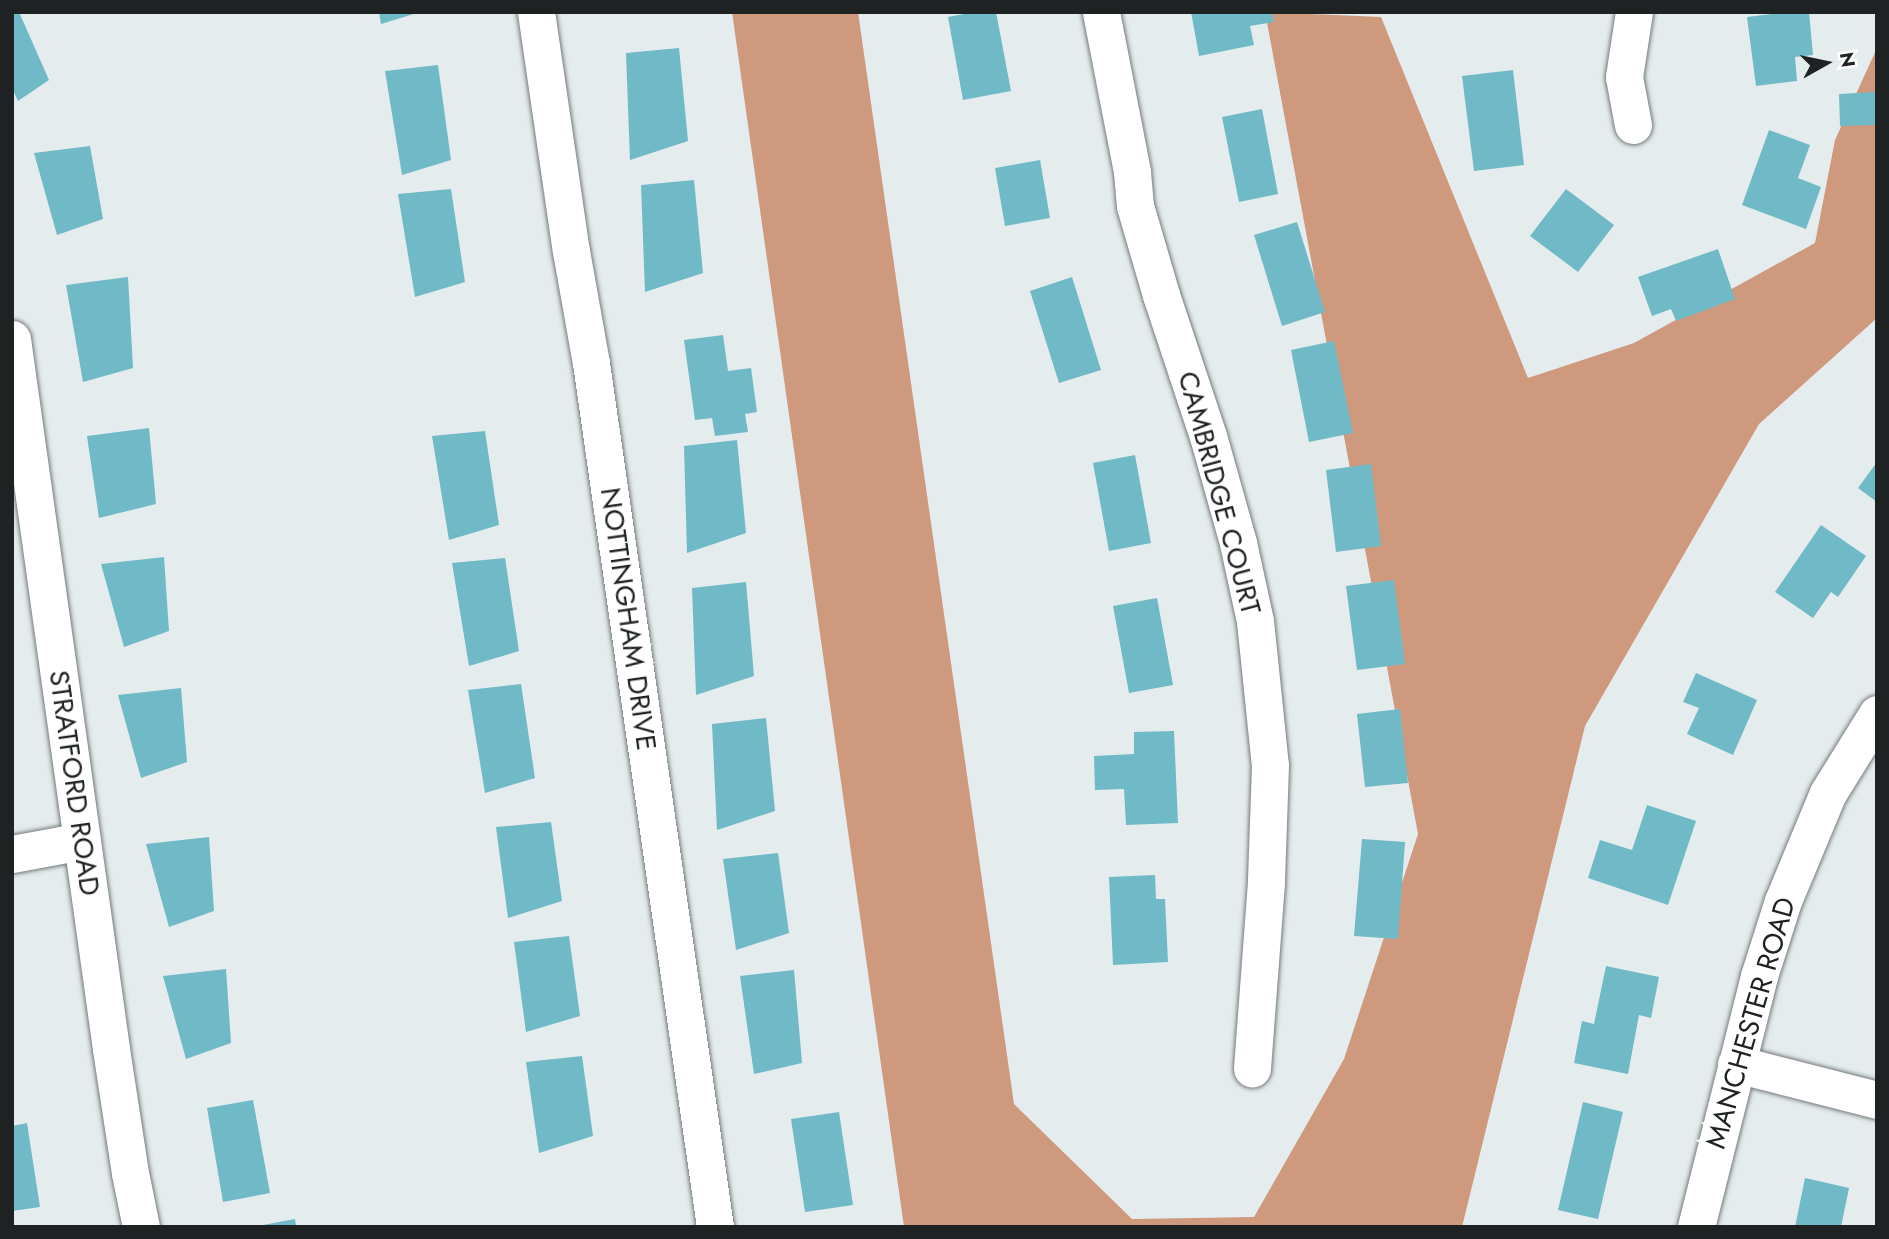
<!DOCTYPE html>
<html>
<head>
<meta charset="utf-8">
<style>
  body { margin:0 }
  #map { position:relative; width:1889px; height:1239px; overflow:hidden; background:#e5eced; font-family:Jost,sans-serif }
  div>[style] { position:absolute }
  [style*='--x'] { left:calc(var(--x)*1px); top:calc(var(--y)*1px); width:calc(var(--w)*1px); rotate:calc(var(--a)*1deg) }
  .forest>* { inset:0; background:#ce997d }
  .building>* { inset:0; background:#70b9c7 }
  .roads { filter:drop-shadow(0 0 2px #747b7c) drop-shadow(0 0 2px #747b7c) }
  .minor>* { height:37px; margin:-18.5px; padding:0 18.5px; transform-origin:18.5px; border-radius:18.5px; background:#fff }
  span { translate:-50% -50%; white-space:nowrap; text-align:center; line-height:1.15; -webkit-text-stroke:6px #fff; paint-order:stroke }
  .street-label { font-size:28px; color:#1f2222 }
  .frame { position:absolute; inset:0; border:14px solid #1f2222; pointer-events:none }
  .north { position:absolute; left:1791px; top:28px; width:70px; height:70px; -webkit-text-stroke:5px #fff; paint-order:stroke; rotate:81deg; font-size:19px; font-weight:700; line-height:28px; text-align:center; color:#1f2222 }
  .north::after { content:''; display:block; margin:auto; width:24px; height:32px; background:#1f2222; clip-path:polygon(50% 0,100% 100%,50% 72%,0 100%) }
</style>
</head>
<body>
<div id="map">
  <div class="forest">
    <div style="clip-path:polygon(732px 12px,858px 12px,1014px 1104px,1132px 1219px,1254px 1217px,1344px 1059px,1418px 834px,1265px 12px,1381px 17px,1528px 378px,1634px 343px,1815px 243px,1835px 140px,1877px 48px,1877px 318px,1759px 424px,1585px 726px,1462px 1227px,904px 1227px)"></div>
  </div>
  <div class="building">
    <div style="clip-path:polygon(12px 12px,19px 12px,49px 80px,18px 101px,12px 88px)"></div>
    <div style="clip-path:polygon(379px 12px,417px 12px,417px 13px,381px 24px)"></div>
    <div style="clip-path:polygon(975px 12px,996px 12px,1011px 91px,963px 100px,948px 17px)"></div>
    <div style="clip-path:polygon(1191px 12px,1272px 12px,1274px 22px,1250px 26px,1254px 45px,1199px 56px)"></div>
    <div style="clip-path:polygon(1789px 12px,1809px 12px,1813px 55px,1795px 57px,1797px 81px,1756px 86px,1747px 17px)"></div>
    <div style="clip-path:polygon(679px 48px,688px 141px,630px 160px,626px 53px)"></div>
    <div style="clip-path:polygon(438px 65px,451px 160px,402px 175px,385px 71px)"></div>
    <div style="clip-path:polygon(1513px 70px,1524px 165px,1474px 171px,1462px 76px)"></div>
    <div style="clip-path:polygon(1875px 92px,1876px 125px,1840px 126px,1839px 94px)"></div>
    <div style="clip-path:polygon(1262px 109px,1278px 194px,1239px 202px,1222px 117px)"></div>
    <div style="clip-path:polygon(1769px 130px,1810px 145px,1798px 178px,1821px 187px,1806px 229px,1742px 205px)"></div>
    <div style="clip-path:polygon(90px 146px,103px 219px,57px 235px,34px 153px)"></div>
    <div style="clip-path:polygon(1040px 160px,1050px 218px,1005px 226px,995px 168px)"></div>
    <div style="clip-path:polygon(694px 180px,703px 273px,645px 292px,641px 185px)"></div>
    <div style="clip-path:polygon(451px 189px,465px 282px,415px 297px,398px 194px)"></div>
    <div style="clip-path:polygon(1566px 189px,1614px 225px,1578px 272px,1530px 236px)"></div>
    <div style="clip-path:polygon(1297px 222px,1325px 312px,1282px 326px,1254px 235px)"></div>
    <div style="clip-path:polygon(1718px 249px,1735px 299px,1676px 321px,1671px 309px,1652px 316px,1638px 277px)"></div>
    <div style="clip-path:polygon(128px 277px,133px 368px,83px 382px,66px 285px)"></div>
    <div style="clip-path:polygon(1072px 277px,1101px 370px,1059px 383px,1030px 291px)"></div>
    <div style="clip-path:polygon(723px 335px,728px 371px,751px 368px,757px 412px,745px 414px,748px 432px,715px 436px,712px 418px,695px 420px,684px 340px)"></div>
    <div style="clip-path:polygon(1334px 341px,1353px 433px,1309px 442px,1291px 350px)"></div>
    <div style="clip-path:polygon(149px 428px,156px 504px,99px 518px,87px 436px)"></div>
    <div style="clip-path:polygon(485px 431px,499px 525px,449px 540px,432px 436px)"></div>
    <div style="clip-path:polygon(737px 440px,746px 533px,687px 553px,684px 446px)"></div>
    <div style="clip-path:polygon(1135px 455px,1151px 543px,1109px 551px,1093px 463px)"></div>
    <div style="clip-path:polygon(1877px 462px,1877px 502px,1858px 488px)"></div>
    <div style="clip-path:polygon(1371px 464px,1381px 546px,1336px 552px,1326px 470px)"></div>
    <div style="clip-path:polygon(1821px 525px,1866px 556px,1838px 597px,1831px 592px,1813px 618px,1775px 592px)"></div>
    <div style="clip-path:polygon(164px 557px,169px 631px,124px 647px,101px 564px)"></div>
    <div style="clip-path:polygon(505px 558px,519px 651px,469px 666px,452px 563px)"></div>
    <div style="clip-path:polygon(1394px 580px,1405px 664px,1357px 670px,1346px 586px)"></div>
    <div style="clip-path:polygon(746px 582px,754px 676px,696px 695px,692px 588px)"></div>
    <div style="clip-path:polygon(1157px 598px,1173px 685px,1129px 693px,1113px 606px)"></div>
    <div style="clip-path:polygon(1696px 673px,1757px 700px,1733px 755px,1687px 734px,1699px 708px,1683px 702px)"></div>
    <div style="clip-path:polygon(521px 684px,535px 778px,485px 793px,468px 690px)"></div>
    <div style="clip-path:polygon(181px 688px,187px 762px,141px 778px,118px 695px)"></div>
    <div style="clip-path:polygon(1400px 709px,1408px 783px,1365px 787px,1357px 714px)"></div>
    <div style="clip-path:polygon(766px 718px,775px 811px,717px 830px,712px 724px)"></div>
    <div style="clip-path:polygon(1174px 731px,1178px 823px,1126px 825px,1124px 789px,1095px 790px,1094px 756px,1134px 754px,1134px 732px)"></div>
    <div style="clip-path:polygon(1647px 805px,1696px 821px,1668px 905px,1588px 878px,1600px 840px,1632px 850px)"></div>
    <div style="clip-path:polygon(551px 822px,562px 901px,508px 918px,496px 827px)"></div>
    <div style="clip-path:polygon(209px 837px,214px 911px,169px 927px,146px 844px)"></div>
    <div style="clip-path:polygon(1362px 839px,1405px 842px,1398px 939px,1354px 936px)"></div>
    <div style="clip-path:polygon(778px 853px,789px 933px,736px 950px,723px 859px)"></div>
    <div style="clip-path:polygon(1155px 875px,1156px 899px,1165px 899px,1168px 962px,1113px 965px,1109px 877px)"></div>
    <div style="clip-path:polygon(569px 936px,580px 1016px,526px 1032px,514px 942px)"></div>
    <div style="clip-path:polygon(1606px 966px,1659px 977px,1651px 1018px,1639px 1015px,1628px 1074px,1574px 1063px,1582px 1021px,1594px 1024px)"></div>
    <div style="clip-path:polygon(226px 969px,231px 1043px,186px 1059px,163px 976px)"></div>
    <div style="clip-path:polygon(794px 970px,802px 1063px,754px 1074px,740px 976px)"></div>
    <div style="clip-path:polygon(582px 1056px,593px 1136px,539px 1153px,526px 1062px)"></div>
    <div style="clip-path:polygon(253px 1100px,270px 1193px,223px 1202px,207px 1108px)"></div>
    <div style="clip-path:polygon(1583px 1102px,1623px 1112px,1598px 1219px,1558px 1210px)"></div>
    <div style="clip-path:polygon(839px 1112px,853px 1205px,805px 1212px,791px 1119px)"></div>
    <div style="clip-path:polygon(27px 1123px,40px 1207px,12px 1211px,12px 1126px)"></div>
    <div style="clip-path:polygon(1805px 1178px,1849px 1188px,1841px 1227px,1795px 1227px)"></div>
    <div style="clip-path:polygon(295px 1219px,296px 1227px,263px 1227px,263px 1225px)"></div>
  </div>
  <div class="roads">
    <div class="minor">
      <div style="--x:536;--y:12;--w:242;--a:81.7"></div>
      <div style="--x:571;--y:251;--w:114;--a:79.9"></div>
      <div style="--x:591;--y:363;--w:873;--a:81.83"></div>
      <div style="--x:1101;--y:12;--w:163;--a:79"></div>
      <div style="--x:1132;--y:172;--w:34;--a:85"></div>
      <div style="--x:1135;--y:206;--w:93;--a:73.7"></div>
      <div style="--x:1161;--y:295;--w:149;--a:71.6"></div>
      <div style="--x:1208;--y:436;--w:111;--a:74.3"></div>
      <div style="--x:1238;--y:543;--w:80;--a:77.7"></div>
      <div style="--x:1255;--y:621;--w:145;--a:84.1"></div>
      <div style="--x:1270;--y:765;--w:117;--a:92"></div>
      <div style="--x:1266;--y:882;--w:187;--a:94.3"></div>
      <div style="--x:1633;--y:125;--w:49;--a:-100.6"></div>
      <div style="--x:1624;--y:77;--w:66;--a:-81.3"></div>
      <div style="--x:12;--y:339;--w:717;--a:82.06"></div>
      <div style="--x:111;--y:1049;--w:125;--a:81.3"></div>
      <div style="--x:130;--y:1173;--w:55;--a:78.5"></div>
      <div style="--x:12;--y:854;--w:71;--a:-10.5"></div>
      <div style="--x:1736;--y:1064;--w:146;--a:14.3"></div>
      <div style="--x:1696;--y:1227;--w:259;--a:-75.9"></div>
      <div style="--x:1759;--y:976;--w:79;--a:-72.3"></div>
      <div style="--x:1783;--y:901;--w:117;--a:-67.4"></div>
      <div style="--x:1828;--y:793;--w:93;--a:-58.2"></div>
    </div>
  </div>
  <div class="street-label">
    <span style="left:1219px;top:493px;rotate:75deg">CAMBRIDGE COURT</span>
    <span style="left:628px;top:619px;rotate:82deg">NOTTINGHAM DRIVE</span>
    <span style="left:74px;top:783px;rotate:82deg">STRATFORD ROAD</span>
    <span style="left:1751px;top:1023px;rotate:-74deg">MANCHESTER ROAD</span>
  </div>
  <div class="frame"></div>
  <div class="north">N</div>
</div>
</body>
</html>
